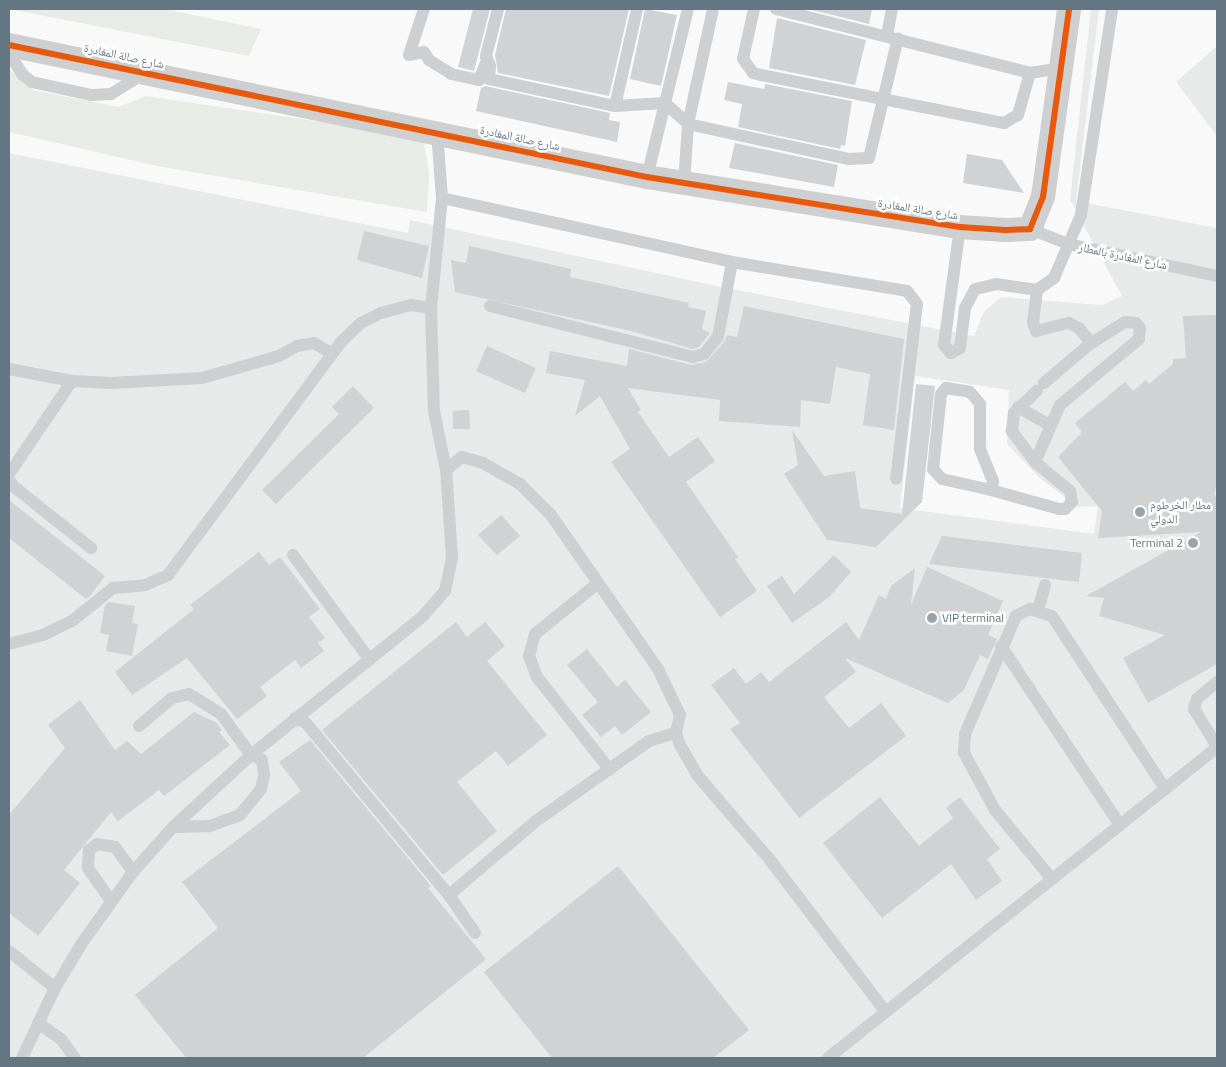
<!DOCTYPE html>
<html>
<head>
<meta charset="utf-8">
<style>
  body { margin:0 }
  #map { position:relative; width:1226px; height:1067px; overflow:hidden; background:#f9f9f9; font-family:"Titillium Web","Noto Naskh Arabic",sans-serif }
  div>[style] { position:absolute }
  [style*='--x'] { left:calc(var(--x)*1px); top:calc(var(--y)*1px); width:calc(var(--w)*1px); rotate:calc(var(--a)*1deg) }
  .built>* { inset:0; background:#e8e9e9 }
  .green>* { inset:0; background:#e8ebe6 }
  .building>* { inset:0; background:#d0d2d3 }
  .lane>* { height:12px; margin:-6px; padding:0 6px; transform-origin:6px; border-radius:6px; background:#cecfd0 }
  .street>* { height:24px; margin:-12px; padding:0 12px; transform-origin:12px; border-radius:12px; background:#cecfd0 }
  .cycleway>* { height:6px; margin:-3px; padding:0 3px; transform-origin:3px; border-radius:3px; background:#e8590c }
  .dots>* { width:14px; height:14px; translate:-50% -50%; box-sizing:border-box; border:2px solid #fff; border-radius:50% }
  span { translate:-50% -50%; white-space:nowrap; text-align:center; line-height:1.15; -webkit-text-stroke:5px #fff; paint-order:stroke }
  .street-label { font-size:12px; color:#657683 }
  .poi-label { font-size:12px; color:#657683 }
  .left { translate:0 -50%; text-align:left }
  .right { translate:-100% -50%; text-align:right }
  .frame { position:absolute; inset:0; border:10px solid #657683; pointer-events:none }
</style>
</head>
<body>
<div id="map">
  <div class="built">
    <div style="clip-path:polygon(evenodd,1091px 9px,1099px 9px,1076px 201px,1217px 228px,1217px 1058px,9px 1058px,9px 153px,408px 233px,410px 220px,726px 288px,974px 336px,984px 312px,1001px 297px,1102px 305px,1122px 296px,1070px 200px,1091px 9px,915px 376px,1009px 390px,1007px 444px,1041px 479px,1078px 507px,1098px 506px,1094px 534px,900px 508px,915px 376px)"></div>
    <div style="clip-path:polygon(1217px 46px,1217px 136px,1176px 82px)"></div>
  </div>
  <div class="green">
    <div style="clip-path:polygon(9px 9px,164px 9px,261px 29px,249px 56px)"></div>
    <div style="clip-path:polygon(9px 69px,33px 90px,118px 107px,146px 96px,423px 137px,429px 173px,427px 212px,157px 166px,9px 132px)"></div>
  </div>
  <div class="building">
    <div style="clip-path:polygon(473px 9px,490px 9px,474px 71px,458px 67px)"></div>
    <div style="clip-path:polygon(506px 9px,629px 9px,609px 96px,498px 73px,495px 55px)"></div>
    <div style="clip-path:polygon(645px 9px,677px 15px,661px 86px,630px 79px)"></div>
    <div style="clip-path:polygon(808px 9px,872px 9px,869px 24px)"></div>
    <div style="clip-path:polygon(777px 18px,866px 40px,855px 85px,769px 68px)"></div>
    <div style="clip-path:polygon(728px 82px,764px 89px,765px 84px,852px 101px,845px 146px,841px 145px,840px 149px,738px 127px,742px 104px,724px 100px)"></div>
    <div style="clip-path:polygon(485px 86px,610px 113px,609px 120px,620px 122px,617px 142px,476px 111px,481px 88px)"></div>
    <div style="clip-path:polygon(735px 143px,838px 165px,834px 187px,729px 168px)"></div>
    <div style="clip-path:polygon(967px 154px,1002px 160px,1024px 193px,963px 183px)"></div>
    <div style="clip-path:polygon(364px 231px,429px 246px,422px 278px,357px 260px)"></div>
    <div style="clip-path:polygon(469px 246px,571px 269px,570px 277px,689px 303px,688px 307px,706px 311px,702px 329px,710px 333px,699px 347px,693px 349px,631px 331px,455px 292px,451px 260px,466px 263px)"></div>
    <div style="clip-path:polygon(744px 306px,904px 339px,894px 430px,863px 425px,870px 374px,836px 367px,830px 404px,801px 400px,800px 427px,719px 421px,720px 400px,628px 388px,641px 410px,638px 412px,669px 457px,698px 437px,715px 461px,686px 482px,738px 557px,735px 559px,757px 591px,720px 617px,611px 462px,630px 449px,600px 396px,575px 416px,585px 380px,546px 373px,550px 351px,627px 366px,629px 349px,691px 365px,706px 362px,724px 342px,727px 335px,737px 337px)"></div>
    <div style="clip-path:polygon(1217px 315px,1217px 484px,1214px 494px,1217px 497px,1217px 664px,1148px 703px,1123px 658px,1165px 635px,1099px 616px,1104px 598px,1086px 596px,1201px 532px,1098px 538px,1102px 511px,1058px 457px,1082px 432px,1075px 423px,1125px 382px,1133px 391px,1146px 380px,1149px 384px,1173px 364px,1173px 359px,1186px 358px,1183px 316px)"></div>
    <div style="clip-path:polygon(487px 346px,536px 368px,525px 393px,476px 371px)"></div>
    <div style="clip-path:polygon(916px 384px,935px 386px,922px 502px,876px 547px,827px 540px,784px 474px,798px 465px,792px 430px,824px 476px,855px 471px,860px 508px,902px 514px)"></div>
    <div style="clip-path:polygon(353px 386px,374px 408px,276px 504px,262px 490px,339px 414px,332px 407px)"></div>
    <div style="clip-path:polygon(469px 410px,470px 429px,453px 429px,453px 411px)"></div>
    <div style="clip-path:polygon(9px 500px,105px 576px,90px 596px,86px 599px,9px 538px)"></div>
    <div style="clip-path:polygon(501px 515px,520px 536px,497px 555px,478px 535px)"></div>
    <div style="clip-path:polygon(942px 536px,1082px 553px,1079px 582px,929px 564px)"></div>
    <div style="clip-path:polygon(259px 552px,269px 565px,280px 557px,320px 609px,309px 617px,325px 638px,318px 643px,324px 651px,301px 668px,295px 660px,260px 687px,267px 696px,237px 719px,187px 658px,132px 695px,115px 672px,194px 609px,190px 605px)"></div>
    <div style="clip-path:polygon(834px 555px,851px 572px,828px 598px,792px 623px,767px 586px,782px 576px,794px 594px)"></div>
    <div style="clip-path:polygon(927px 567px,1003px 601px,988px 635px,997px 639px,988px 659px,980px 655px,964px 690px,948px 703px,845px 658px,856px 672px,824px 697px,849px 728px,881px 703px,906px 736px,799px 818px,730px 729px,740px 723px,711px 685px,734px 668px,746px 684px,761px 672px,769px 682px,846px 622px,859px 640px,879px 595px,886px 599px,891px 586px,915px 568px,911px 605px)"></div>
    <div style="clip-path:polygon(109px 602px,135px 606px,132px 623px,138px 624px,132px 656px,106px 651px,109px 635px,100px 633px,105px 605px)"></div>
    <div style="clip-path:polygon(456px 622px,467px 637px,485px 622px,505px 646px,487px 661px,547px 735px,508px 766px,496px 751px,457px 782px,497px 831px,443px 875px,322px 730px)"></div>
    <div style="clip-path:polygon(587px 649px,617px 687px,625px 680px,651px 712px,622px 735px,615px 726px,601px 737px,582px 715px,598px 702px,567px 665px)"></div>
    <div style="clip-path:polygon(80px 700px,115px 750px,127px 741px,141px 754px,194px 712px,217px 723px,222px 730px,219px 732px,230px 745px,164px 796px,159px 790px,118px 821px,111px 812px,64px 870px,80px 883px,38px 936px,9px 913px,9px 815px,65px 748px,48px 725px)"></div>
    <div style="clip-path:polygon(310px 740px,431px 886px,428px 888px,486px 959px,363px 1058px,186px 1058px,135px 995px,218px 928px,182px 882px,301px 791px,279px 762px)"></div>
    <div style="clip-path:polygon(880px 797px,919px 846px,953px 818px,946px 808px,960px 797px,1000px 849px,987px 859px,1002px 881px,976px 900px,951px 864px,882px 918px,823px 843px)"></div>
    <div style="clip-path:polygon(618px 866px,749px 1030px,713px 1058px,552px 1058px,484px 972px)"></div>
  </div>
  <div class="lane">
    <div style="--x:424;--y:9;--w:48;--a:108.1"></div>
    <div style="--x:409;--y:55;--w:15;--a:-11"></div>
    <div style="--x:424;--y:52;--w:9;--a:58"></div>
    <div style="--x:429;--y:60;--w:26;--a:32"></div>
    <div style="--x:451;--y:74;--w:29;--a:12"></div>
    <div style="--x:479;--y:80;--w:18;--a:-68"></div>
    <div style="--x:498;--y:9;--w:49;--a:104.3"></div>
    <div style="--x:486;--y:56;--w:11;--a:68"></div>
    <div style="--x:490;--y:66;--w:13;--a:94"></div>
    <div style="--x:489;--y:79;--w:129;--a:12.1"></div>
    <div style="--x:615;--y:106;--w:50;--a:-3.4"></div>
    <div style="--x:665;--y:103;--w:31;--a:42"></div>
    <div style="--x:688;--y:124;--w:164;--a:12.3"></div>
    <div style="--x:848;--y:159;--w:21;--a:-3"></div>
    <div style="--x:869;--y:158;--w:123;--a:-76.4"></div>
    <div style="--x:754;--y:9;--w:51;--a:102.4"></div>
    <div style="--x:743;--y:59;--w:17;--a:54"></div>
    <div style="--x:753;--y:73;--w:8;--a:14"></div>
    <div style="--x:761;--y:75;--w:248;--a:11.2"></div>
    <div style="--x:1004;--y:123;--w:16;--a:-30"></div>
    <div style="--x:1018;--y:115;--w:44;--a:-74.1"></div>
    <div style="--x:776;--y:9;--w:262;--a:14.1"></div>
    <div style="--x:1030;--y:73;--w:31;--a:-9"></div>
    <div style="--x:887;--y:35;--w:26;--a:-79"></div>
    <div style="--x:9;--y:53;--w:25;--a:58"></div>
    <div style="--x:22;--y:74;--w:13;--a:39"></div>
    <div style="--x:32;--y:82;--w:60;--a:12.4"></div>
    <div style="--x:91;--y:95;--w:20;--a:-3"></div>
    <div style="--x:111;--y:94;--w:39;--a:-32"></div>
    <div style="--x:615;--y:106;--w:99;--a:-77.2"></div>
    <div style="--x:647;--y:177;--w:173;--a:-76.3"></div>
    <div style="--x:684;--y:183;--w:59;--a:-86.1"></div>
    <div style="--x:688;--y:124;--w:118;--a:-77.7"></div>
    <div style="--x:442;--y:198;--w:297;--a:12.4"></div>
    <div style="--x:732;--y:262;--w:177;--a:9.4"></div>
    <div style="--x:907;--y:291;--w:16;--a:52"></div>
    <div style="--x:917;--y:304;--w:176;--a:96.8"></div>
    <div style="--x:960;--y:227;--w:119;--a:97.7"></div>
    <div style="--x:944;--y:345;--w:11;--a:49"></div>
    <div style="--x:951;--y:353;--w:10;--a:-29"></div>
    <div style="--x:960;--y:348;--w:40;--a:-82.9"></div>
    <div style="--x:965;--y:308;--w:21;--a:-62"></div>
    <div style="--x:975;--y:289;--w:22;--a:-13"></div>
    <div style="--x:996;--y:284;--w:41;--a:8.3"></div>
    <div style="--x:1037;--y:290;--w:21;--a:-35"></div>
    <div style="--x:1054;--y:278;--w:69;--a:-66.8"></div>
    <div style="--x:1081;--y:215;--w:208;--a:-81.4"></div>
    <div style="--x:1030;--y:229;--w:41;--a:21.5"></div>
    <div style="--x:1068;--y:244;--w:152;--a:12.1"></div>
    <div style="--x:1037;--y:290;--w:33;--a:97"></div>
    <div style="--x:1033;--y:323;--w:9;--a:69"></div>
    <div style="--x:1036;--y:331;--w:34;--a:-14"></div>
    <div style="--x:1069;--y:323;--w:11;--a:27"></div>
    <div style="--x:1079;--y:328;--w:19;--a:51"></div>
    <div style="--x:490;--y:306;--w:209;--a:14.1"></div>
    <div style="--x:693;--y:357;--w:11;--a:-15"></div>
    <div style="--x:704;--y:354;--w:22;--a:-51"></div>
    <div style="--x:718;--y:337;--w:76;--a:-79.4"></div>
    <div style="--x:9;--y:369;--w:64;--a:10.8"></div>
    <div style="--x:72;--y:381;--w:39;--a:3"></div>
    <div style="--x:111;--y:383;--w:91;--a:-3.1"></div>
    <div style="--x:202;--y:378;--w:80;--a:-15.9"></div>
    <div style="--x:279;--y:356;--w:21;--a:-29"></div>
    <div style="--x:297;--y:346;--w:17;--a:-10"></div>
    <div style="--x:314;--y:343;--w:20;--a:30"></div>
    <div style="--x:946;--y:388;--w:24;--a:9"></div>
    <div style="--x:970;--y:392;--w:16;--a:50"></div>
    <div style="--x:980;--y:404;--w:45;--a:90"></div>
    <div style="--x:980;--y:449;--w:35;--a:68"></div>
    <div style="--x:993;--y:482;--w:8;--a:104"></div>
    <div style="--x:991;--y:490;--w:50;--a:-167.3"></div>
    <div style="--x:942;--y:479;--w:13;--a:-132"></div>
    <div style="--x:933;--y:469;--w:75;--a:-83.9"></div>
    <div style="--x:941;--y:394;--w:8;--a:-50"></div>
    <div style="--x:1018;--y:407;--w:36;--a:30"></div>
    <div style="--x:1035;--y:462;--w:62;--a:-66.3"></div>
    <div style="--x:1060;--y:405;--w:103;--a:-39.9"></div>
    <div style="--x:1139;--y:339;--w:11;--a:-85"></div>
    <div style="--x:1140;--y:328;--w:6;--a:-129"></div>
    <div style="--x:1136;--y:323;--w:11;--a:-175"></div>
    <div style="--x:1125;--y:322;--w:40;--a:148"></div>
    <div style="--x:1091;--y:343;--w:62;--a:139.6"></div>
    <div style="--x:446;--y:470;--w:21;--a:-39"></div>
    <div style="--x:462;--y:457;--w:22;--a:16"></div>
    <div style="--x:483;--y:463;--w:43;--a:29.6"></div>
    <div style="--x:520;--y:484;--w:44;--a:45"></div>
    <div style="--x:551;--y:515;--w:188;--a:55.2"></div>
    <div style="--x:658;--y:669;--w:51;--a:64.4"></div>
    <div style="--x:680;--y:715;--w:18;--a:103"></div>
    <div style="--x:676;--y:733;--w:13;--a:72"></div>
    <div style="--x:680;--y:745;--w:34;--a:60"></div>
    <div style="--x:697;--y:775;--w:112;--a:49.3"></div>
    <div style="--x:770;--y:860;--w:191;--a:52.7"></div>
    <div style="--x:9;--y:474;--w:112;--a:-55.9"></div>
    <div style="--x:9;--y:479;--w:8;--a:60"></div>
    <div style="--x:13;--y:486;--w:100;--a:38.5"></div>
    <div style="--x:991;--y:490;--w:71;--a:15.6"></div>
    <div style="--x:1059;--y:509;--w:6;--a:0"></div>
    <div style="--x:1065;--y:509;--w:10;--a:-45"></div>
    <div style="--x:1072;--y:502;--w:11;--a:-100"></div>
    <div style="--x:1070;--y:491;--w:45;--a:-140.4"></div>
    <div style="--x:1035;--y:462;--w:39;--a:-127"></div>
    <div style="--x:1012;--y:431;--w:18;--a:-84"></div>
    <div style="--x:1014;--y:413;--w:32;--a:-44"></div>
    <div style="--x:293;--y:555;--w:129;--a:53.8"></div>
    <div style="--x:598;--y:583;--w:81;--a:141"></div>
    <div style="--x:535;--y:634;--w:23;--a:105"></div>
    <div style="--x:529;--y:656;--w:22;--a:69"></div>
    <div style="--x:537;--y:677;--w:118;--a:51.9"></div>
    <div style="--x:1038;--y:610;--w:26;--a:-74"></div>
    <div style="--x:9;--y:644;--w:35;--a:-15"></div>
    <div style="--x:43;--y:635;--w:32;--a:-26"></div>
    <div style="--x:72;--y:621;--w:53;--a:-38.8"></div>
    <div style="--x:113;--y:588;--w:32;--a:-5"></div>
    <div style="--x:145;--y:585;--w:25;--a:-23"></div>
    <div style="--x:168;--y:575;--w:289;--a:-53.4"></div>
    <div style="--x:340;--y:343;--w:29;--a:-44"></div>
    <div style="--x:361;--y:323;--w:22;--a:-27"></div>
    <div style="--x:381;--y:313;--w:31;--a:-15"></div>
    <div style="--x:411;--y:305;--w:20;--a:9"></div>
    <div style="--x:1001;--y:646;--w:215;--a:56.4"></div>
    <div style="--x:1217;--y:682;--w:26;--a:140"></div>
    <div style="--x:1197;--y:699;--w:10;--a:107"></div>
    <div style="--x:1194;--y:709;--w:44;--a:58.1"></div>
    <div style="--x:295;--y:718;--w:12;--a:24"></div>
    <div style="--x:306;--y:723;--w:224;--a:50.3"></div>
    <div style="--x:449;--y:895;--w:46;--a:55.6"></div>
    <div style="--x:139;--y:726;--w:43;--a:-40.3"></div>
    <div style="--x:172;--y:698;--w:17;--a:-13"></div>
    <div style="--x:189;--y:694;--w:38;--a:32"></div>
    <div style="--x:221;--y:714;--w:51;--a:53.8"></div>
    <div style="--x:251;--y:755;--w:12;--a:24"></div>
    <div style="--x:262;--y:760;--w:15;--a:82"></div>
    <div style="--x:264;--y:775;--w:14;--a:102"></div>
    <div style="--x:261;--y:789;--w:33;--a:129"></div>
    <div style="--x:240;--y:815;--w:33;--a:160"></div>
    <div style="--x:209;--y:826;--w:36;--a:178"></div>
    <div style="--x:1052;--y:879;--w:89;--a:-129.6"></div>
    <div style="--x:995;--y:810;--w:65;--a:-118.5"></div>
    <div style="--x:964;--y:753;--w:19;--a:-87"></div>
    <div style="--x:965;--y:734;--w:129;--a:-66.6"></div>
    <div style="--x:1016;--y:616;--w:16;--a:-27"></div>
    <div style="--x:1030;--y:609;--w:23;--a:18"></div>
    <div style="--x:1052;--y:616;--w:207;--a:56.8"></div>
    <div style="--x:449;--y:895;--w:114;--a:-40.4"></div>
    <div style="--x:536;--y:821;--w:138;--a:-35.3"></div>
    <div style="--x:649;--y:741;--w:28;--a:-17"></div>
    <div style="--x:111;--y:901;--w:40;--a:-124.9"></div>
    <div style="--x:88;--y:868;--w:18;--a:-87"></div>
    <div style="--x:89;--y:850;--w:10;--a:-37"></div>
    <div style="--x:97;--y:844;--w:18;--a:9"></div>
    <div style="--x:115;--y:847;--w:31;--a:54"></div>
    <div style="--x:9;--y:951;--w:59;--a:38.8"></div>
    <div style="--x:38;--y:1023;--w:28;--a:35"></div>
    <div style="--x:61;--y:1039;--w:24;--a:54"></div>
    <div style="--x:22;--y:1058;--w:77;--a:-64.8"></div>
    <div style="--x:55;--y:988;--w:52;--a:-59"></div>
    <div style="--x:82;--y:943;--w:87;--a:-54.3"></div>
    <div style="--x:133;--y:872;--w:60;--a:-48.4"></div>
    <div style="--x:173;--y:827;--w:106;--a:-42.7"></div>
    <div style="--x:251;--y:755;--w:221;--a:-38.9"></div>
    <div style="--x:423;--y:616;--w:33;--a:-49"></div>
    <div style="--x:445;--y:591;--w:35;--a:-78"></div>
    <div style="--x:452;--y:557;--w:87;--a:-93.9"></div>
    <div style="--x:446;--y:470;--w:60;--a:-101.5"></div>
    <div style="--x:434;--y:411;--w:103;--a:-91.7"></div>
    <div style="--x:431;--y:308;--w:111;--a:-84.3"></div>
    <div style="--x:442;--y:198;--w:67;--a:-94.3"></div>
    <div style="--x:828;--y:1058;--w:498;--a:-38.6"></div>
  </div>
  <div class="street">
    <div style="--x:9;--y:45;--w:652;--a:11.69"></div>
    <div style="--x:647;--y:177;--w:317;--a:9.1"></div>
    <div style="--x:960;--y:227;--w:45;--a:3.8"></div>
    <div style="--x:1005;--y:230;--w:25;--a:-2"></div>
    <div style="--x:1030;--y:229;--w:35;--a:-68"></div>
    <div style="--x:1043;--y:197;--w:190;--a:-82.1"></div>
  </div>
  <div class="cycleway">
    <div style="--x:9;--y:45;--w:652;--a:11.69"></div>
    <div style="--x:647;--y:177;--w:317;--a:9.1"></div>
    <div style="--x:960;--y:227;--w:45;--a:3.8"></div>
    <div style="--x:1005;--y:230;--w:25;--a:-2"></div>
    <div style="--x:1030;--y:229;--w:35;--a:-68"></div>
    <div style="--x:1043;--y:197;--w:190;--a:-82.1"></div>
  </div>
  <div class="dots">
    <div style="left:1140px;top:512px;background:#99a4ac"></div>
    <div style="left:1193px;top:543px;background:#99a4ac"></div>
    <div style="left:932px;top:618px;background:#99a4ac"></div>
  </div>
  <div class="street-label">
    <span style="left:124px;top:56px;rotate:12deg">شارع صالة المغادرة</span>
    <span style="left:520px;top:138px;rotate:12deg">شارع صالة المغادرة</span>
    <span style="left:918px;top:209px;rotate:9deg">شارع صالة المغادرة</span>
    <span style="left:1123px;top:256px;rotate:12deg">شارع المغادرة بالمطار</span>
  </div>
  <div class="poi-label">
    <span class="left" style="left:1150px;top:512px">مطار الخرطوم<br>الدولي</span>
    <span class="right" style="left:1183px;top:543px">Terminal 2</span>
    <span class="left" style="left:942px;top:618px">VIP terminal</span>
  </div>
  <div class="frame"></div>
</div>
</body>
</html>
